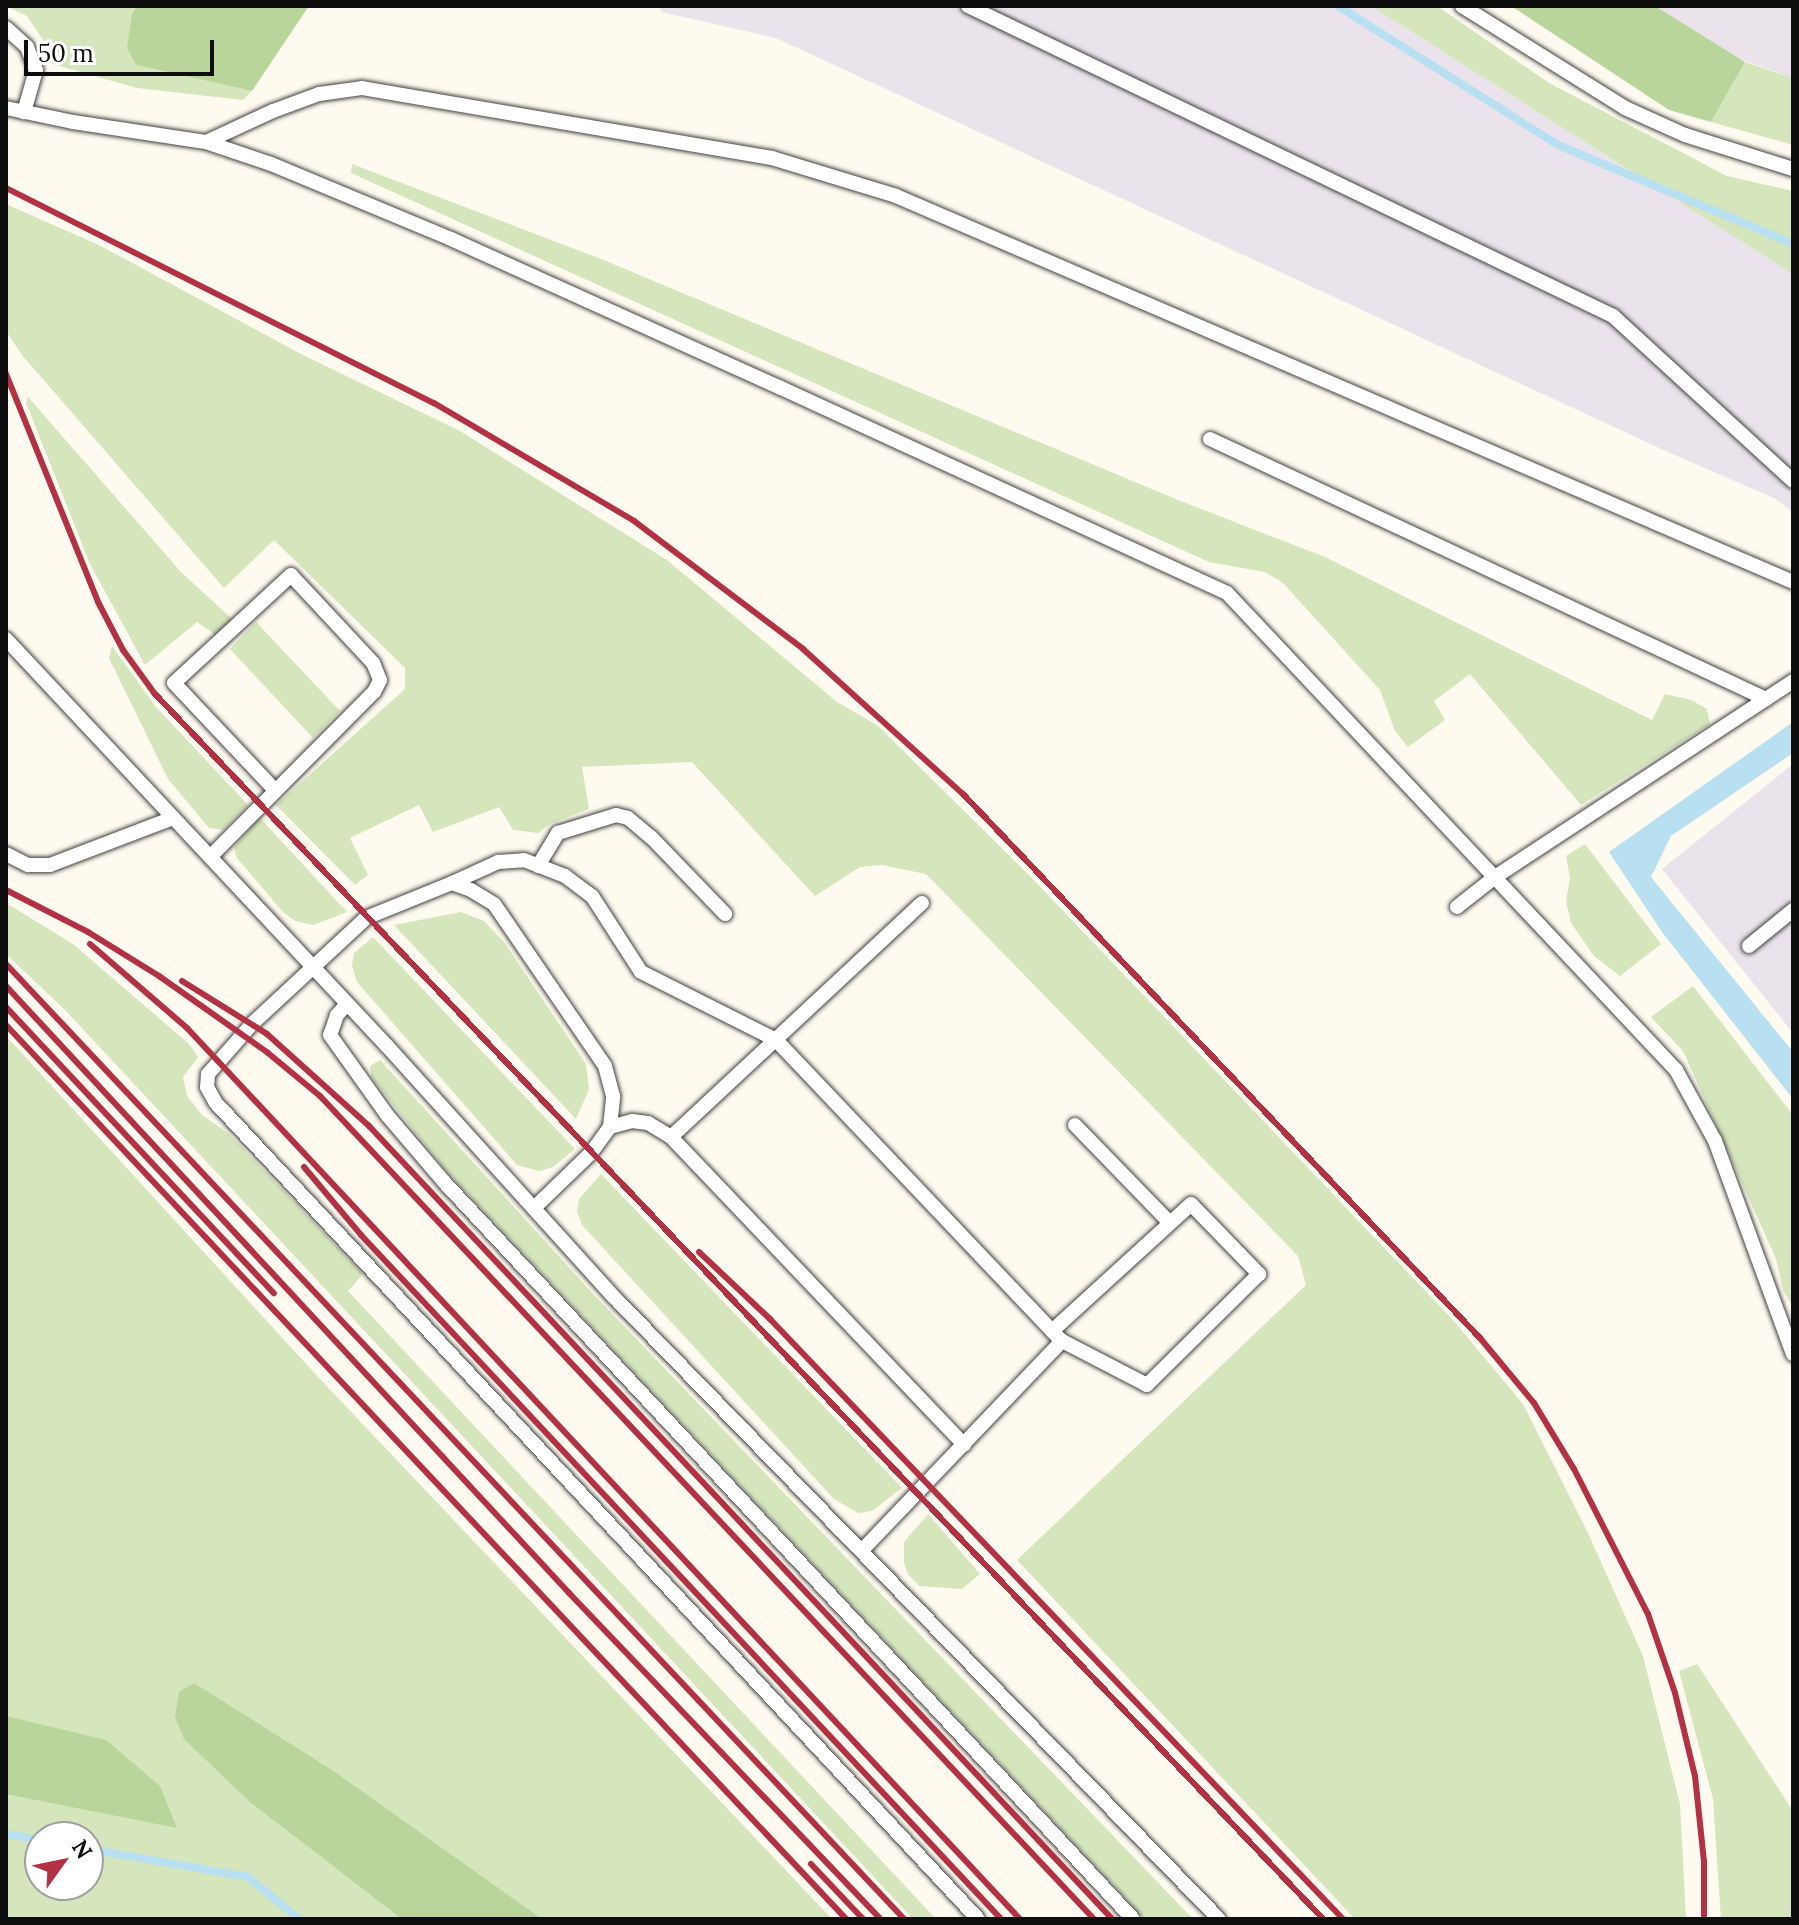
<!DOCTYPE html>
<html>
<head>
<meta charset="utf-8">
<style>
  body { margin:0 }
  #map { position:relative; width:1799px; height:1925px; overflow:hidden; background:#fefaef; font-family:Lora,serif }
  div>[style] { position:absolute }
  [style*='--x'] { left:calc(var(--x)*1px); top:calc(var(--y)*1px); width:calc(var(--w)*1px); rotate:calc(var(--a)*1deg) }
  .industrial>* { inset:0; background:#eae3eb }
  .green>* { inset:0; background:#d5e5bc }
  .forest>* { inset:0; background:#bad59c }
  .water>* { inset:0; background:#b8e0f1 }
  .stream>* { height:8px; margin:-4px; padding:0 4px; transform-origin:4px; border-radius:4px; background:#b8e0f1 }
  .roads { filter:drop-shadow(0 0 2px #414141) drop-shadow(0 0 2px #414141) }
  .service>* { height:14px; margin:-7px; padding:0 7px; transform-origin:7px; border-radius:7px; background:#fff }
  .rail>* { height:6px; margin:-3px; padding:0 3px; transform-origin:3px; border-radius:3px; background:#b23142 }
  span { translate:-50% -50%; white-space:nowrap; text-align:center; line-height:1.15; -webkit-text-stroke:8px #fff; paint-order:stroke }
  .frame { position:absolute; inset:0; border:8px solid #0e0e0e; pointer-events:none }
  .north { position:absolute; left:24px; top:1821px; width:80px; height:80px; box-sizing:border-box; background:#fff; border:2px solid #9f9f9f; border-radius:50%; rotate:57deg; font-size:22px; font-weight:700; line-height:32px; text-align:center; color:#0e0e0e }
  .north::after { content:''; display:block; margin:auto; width:28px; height:36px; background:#b23142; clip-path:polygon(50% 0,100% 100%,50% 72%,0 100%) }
  .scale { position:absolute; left:24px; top:40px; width:190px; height:36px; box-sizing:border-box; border:4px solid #0e0e0e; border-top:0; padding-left:10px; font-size:24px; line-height:28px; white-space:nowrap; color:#0e0e0e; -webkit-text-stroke:6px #fff; paint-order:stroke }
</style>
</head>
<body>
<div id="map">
  <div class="industrial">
    <div style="clip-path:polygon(660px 6px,1371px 6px,1793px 274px,1793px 512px,1776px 499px,1670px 453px,776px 38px,661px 12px)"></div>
    <div style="clip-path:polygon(1655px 6px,1793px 6px,1793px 78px,1734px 57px)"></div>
    <div style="clip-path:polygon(1793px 764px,1793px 1033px,1662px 869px)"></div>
  </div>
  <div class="green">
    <div style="clip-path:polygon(6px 6px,137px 6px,132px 14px,136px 65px,252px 91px,243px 100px,137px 88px,49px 63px,49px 49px,27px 16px)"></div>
    <div style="clip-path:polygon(1371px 6px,1437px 6px,1549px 83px,1727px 176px,1793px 191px,1793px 274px)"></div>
    <div style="clip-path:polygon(1745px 62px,1793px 78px,1793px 145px,1711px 122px)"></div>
    <div style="clip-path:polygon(352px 164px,601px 259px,1178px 500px,1325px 557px,1652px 720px,1665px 694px,1691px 700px,1707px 709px,1710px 724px,1581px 805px,1470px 674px,1434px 701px,1445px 720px,1408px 747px,1395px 731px,1380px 690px,1283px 583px,1265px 572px,1209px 562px,351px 173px)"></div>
    <div style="clip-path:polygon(6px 204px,101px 246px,301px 354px,460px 431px,667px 560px,837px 702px,877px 725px,1028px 874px,1453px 1320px,1523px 1404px,1588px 1533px,1643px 1656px,1680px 1804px,1686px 1919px,1355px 1919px,1017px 1560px,1306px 1285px,1298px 1256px,926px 874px,882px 865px,860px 867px,815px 896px,692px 762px,582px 767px,589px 809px,550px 824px,538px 833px,513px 830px,499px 807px,433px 832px,419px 805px,350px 838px,368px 875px,355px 885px,276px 805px,405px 689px,405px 668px,274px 540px,224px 588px,22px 355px,6px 331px)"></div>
    <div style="clip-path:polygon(28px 397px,181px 572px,232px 619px,216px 635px,197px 622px,145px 665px,90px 564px,26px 403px)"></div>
    <div style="clip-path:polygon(256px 622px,340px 711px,313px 738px,230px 649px)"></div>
    <div style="clip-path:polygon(112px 646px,156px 707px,248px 805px,223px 830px,209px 828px,168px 779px,109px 658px)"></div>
    <div style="clip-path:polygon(259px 817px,347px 912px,313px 925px,295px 921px,283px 912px,237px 858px,234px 848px)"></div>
    <div style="clip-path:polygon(1585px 844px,1661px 944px,1620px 976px,1594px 956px,1571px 923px,1566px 901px,1570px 878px,1566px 856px)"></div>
    <div style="clip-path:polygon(6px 903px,73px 944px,189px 1044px,198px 1057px,183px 1077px,187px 1096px,202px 1115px,229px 1134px,363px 1274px,348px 1291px,936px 1919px,913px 1919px,65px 1010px,6px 954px)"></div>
    <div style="clip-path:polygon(461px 912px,484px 921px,504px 942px,586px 1064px,589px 1089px,576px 1119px,394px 925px)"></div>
    <div style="clip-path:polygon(373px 937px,575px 1149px,553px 1167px,539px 1171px,517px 1165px,357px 982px,352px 966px,354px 953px)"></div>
    <div style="clip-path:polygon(1693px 986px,1793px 1115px,1793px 1307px,1783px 1290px,1776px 1259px,1683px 1051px,1651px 1017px)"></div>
    <div style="clip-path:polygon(evenodd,6px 1036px,319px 1378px,832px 1919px,6px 1919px,6px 1036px,40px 1837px,88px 1837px,88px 1885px,40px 1885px,40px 1837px)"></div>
    <div style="clip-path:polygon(380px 1060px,596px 1297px,1193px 1919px,1145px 1919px,1121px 1893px,443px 1167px,372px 1078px,370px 1066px)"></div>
    <div style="clip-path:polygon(601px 1174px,902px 1488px,872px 1511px,858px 1513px,834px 1499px,582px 1225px,577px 1211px,579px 1199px)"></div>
    <div style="clip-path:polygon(928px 1514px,980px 1574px,962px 1589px,919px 1586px,908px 1574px,904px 1563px,904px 1542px)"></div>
    <div style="clip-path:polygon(1697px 1664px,1793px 1811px,1793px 1919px,1721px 1919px,1713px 1799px,1679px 1671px)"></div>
  </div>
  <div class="forest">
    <div style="clip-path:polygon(137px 6px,309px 6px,252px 91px,136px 65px,127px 48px,132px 14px)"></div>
    <div style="clip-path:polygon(1511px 6px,1655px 6px,1745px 62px,1711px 122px,1669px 110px)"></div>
    <div style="clip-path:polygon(194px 1683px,332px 1770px,542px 1919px,402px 1919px,398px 1916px,250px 1802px,184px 1739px,175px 1717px,179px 1692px)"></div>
    <div style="clip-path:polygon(6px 1716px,106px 1740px,160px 1786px,177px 1828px,6px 1794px)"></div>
  </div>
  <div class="water">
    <div style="clip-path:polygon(1793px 722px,1793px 753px,1671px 836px,1651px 877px,1793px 1052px,1793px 1099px,1662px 932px,1609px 852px)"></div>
  </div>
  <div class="stream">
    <div style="--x:1338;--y:6;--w:260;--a:32.3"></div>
    <div style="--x:1558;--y:145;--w:255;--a:22.8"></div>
    <div style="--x:6;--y:1834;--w:35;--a:10"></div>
    <div style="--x:88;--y:1849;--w:162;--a:9.9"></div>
    <div style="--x:248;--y:1877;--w:66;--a:39.5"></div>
  </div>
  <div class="roads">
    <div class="service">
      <div style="--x:968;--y:6;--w:716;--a:25.67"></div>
      <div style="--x:1613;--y:316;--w:244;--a:42.5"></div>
      <div style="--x:1462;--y:6;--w:192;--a:32"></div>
      <div style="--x:1625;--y:108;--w:66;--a:24.2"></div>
      <div style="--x:1685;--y:135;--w:113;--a:17.5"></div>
      <div style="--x:6;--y:28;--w:28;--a:42"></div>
      <div style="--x:27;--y:47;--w:25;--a:69"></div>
      <div style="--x:36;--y:70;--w:44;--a:105.9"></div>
      <div style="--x:6;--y:108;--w:68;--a:11.8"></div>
      <div style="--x:73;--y:122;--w:134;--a:8.6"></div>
      <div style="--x:206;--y:142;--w:69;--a:18.7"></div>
      <div style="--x:271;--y:164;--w:195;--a:22.6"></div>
      <div style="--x:451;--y:239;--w:360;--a:24.3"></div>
      <div style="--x:779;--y:387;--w:493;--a:24.7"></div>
      <div style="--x:1227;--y:593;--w:655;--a:46.73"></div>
      <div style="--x:1676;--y:1070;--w:81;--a:61.2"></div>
      <div style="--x:1715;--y:1141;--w:227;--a:69.9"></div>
      <div style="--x:206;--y:142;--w:74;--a:-24.8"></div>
      <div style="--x:273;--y:111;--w:49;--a:-20.3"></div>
      <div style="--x:319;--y:94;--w:43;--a:-7.9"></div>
      <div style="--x:362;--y:88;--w:416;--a:9.7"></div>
      <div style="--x:772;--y:158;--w:130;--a:17"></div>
      <div style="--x:896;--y:196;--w:977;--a:23.28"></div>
      <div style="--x:1210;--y:439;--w:614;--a:25.06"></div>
      <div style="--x:6;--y:639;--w:558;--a:46.89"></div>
      <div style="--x:387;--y:1046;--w:340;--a:47.9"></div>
      <div style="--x:615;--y:1298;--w:866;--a:45.8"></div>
      <div style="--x:6;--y:854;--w:25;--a:27"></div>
      <div style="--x:28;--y:865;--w:22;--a:0"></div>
      <div style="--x:50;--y:865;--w:132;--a:-20.9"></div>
      <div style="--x:210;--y:857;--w:233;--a:-45.2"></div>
      <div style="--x:374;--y:692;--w:13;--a:-63"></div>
      <div style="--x:380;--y:680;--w:18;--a:-112"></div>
      <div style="--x:373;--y:663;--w:120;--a:-133"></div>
      <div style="--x:291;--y:575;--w:159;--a:137.3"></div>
      <div style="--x:174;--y:683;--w:147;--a:46.7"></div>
      <div style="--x:538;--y:866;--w:39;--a:-59"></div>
      <div style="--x:558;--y:833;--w:61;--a:-17.2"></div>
      <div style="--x:616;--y:815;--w:12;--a:14"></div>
      <div style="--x:628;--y:818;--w:30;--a:40"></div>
      <div style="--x:651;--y:837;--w:107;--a:46.1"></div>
      <div style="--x:452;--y:883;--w:51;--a:-24.5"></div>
      <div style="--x:498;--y:862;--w:26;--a:-4"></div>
      <div style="--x:524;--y:860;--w:44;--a:21.3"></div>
      <div style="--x:565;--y:876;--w:34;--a:37"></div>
      <div style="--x:592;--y:896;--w:90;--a:57.2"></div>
      <div style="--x:641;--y:972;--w:151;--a:26.7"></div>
      <div style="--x:776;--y:1040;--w:415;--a:46.5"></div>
      <div style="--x:1062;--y:1341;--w:289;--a:133.7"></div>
      <div style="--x:922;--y:903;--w:343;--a:137"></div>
      <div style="--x:671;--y:1137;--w:425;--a:46.4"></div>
      <div style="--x:1457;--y:907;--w:48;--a:-38.3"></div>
      <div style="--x:1495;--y:877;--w:357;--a:-33.3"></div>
      <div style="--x:1749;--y:946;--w:57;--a:-39.3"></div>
      <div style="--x:347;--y:1004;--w:15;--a:132"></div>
      <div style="--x:337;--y:1015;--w:21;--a:109"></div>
      <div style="--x:330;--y:1035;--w:98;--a:54.5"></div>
      <div style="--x:387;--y:1115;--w:89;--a:49.5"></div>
      <div style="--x:445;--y:1183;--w:1007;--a:46.93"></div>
      <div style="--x:1075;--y:1125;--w:136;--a:45.9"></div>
      <div style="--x:610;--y:1127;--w:23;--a:-15"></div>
      <div style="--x:632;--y:1121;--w:16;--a:7"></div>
      <div style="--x:648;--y:1123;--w:27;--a:31"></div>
      <div style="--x:534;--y:1208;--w:79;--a:-44"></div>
      <div style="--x:591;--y:1153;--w:32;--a:-54"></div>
      <div style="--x:610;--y:1127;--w:31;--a:-84"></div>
      <div style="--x:613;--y:1096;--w:31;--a:-105"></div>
      <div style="--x:605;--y:1066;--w:196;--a:-124.4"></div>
      <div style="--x:494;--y:904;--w:27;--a:-149"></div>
      <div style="--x:471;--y:890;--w:20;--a:-160"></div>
      <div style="--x:452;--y:883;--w:93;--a:157.9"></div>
      <div style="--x:366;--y:918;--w:156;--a:137.1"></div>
      <div style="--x:252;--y:1024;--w:67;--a:131.3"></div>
      <div style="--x:208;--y:1074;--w:13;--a:94"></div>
      <div style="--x:207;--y:1087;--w:18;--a:61"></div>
      <div style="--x:216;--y:1103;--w:1116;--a:46.96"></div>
      <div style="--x:1052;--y:1331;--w:188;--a:-42.4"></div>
      <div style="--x:1191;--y:1204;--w:98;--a:45.8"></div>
      <div style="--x:1259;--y:1274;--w:158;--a:135.3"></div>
      <div style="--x:1147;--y:1385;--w:96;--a:-152.6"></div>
    </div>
  </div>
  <div class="rail">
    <div style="--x:6;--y:188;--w:479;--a:26.7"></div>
    <div style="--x:434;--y:403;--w:232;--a:30.5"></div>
    <div style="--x:634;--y:521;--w:212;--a:37.1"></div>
    <div style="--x:803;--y:649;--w:216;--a:42.2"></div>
    <div style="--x:963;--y:794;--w:750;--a:46.46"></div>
    <div style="--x:1480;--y:1338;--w:85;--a:50.3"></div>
    <div style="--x:1534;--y:1403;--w:77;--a:58.8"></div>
    <div style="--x:1574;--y:1469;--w:163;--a:63"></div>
    <div style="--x:1648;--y:1614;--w:83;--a:71.1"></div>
    <div style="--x:1675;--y:1693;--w:85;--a:76.5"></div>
    <div style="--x:1695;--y:1776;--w:85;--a:84"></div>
    <div style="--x:1704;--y:1861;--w:58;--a:90"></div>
    <div style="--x:6;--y:374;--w:246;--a:68"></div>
    <div style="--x:98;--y:602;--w:54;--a:62.5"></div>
    <div style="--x:123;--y:650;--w:54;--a:54"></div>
    <div style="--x:155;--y:694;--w:1693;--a:46.36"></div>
    <div style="--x:6;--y:890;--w:92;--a:27.1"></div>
    <div style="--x:88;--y:932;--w:84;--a:31.8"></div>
    <div style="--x:159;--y:976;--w:133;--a:35.2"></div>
    <div style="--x:268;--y:1053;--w:67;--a:39.6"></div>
    <div style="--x:320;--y:1096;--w:1130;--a:46.76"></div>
    <div style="--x:90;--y:944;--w:128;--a:40.9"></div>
    <div style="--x:187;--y:1028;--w:1220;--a:46.93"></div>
    <div style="--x:6;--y:964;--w:1311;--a:46.76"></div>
    <div style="--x:182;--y:981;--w:100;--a:31.9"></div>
    <div style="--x:267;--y:1034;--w:137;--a:42"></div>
    <div style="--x:369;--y:1126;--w:1087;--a:46.86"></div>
    <div style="--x:6;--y:986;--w:828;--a:47.15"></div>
    <div style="--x:569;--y:1593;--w:451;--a:46.3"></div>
    <div style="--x:6;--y:1007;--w:392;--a:46.9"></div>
    <div style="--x:6;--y:1025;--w:1227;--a:46.78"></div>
    <div style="--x:304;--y:1167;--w:89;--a:50"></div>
    <div style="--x:361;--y:1235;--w:937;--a:46.9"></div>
    <div style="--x:699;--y:1252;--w:98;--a:43.3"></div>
    <div style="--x:770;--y:1319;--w:830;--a:46.32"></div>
    <div style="--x:811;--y:1864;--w:76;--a:46.6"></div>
  </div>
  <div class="frame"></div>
  <div class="north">N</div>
  <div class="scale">50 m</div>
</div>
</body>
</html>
